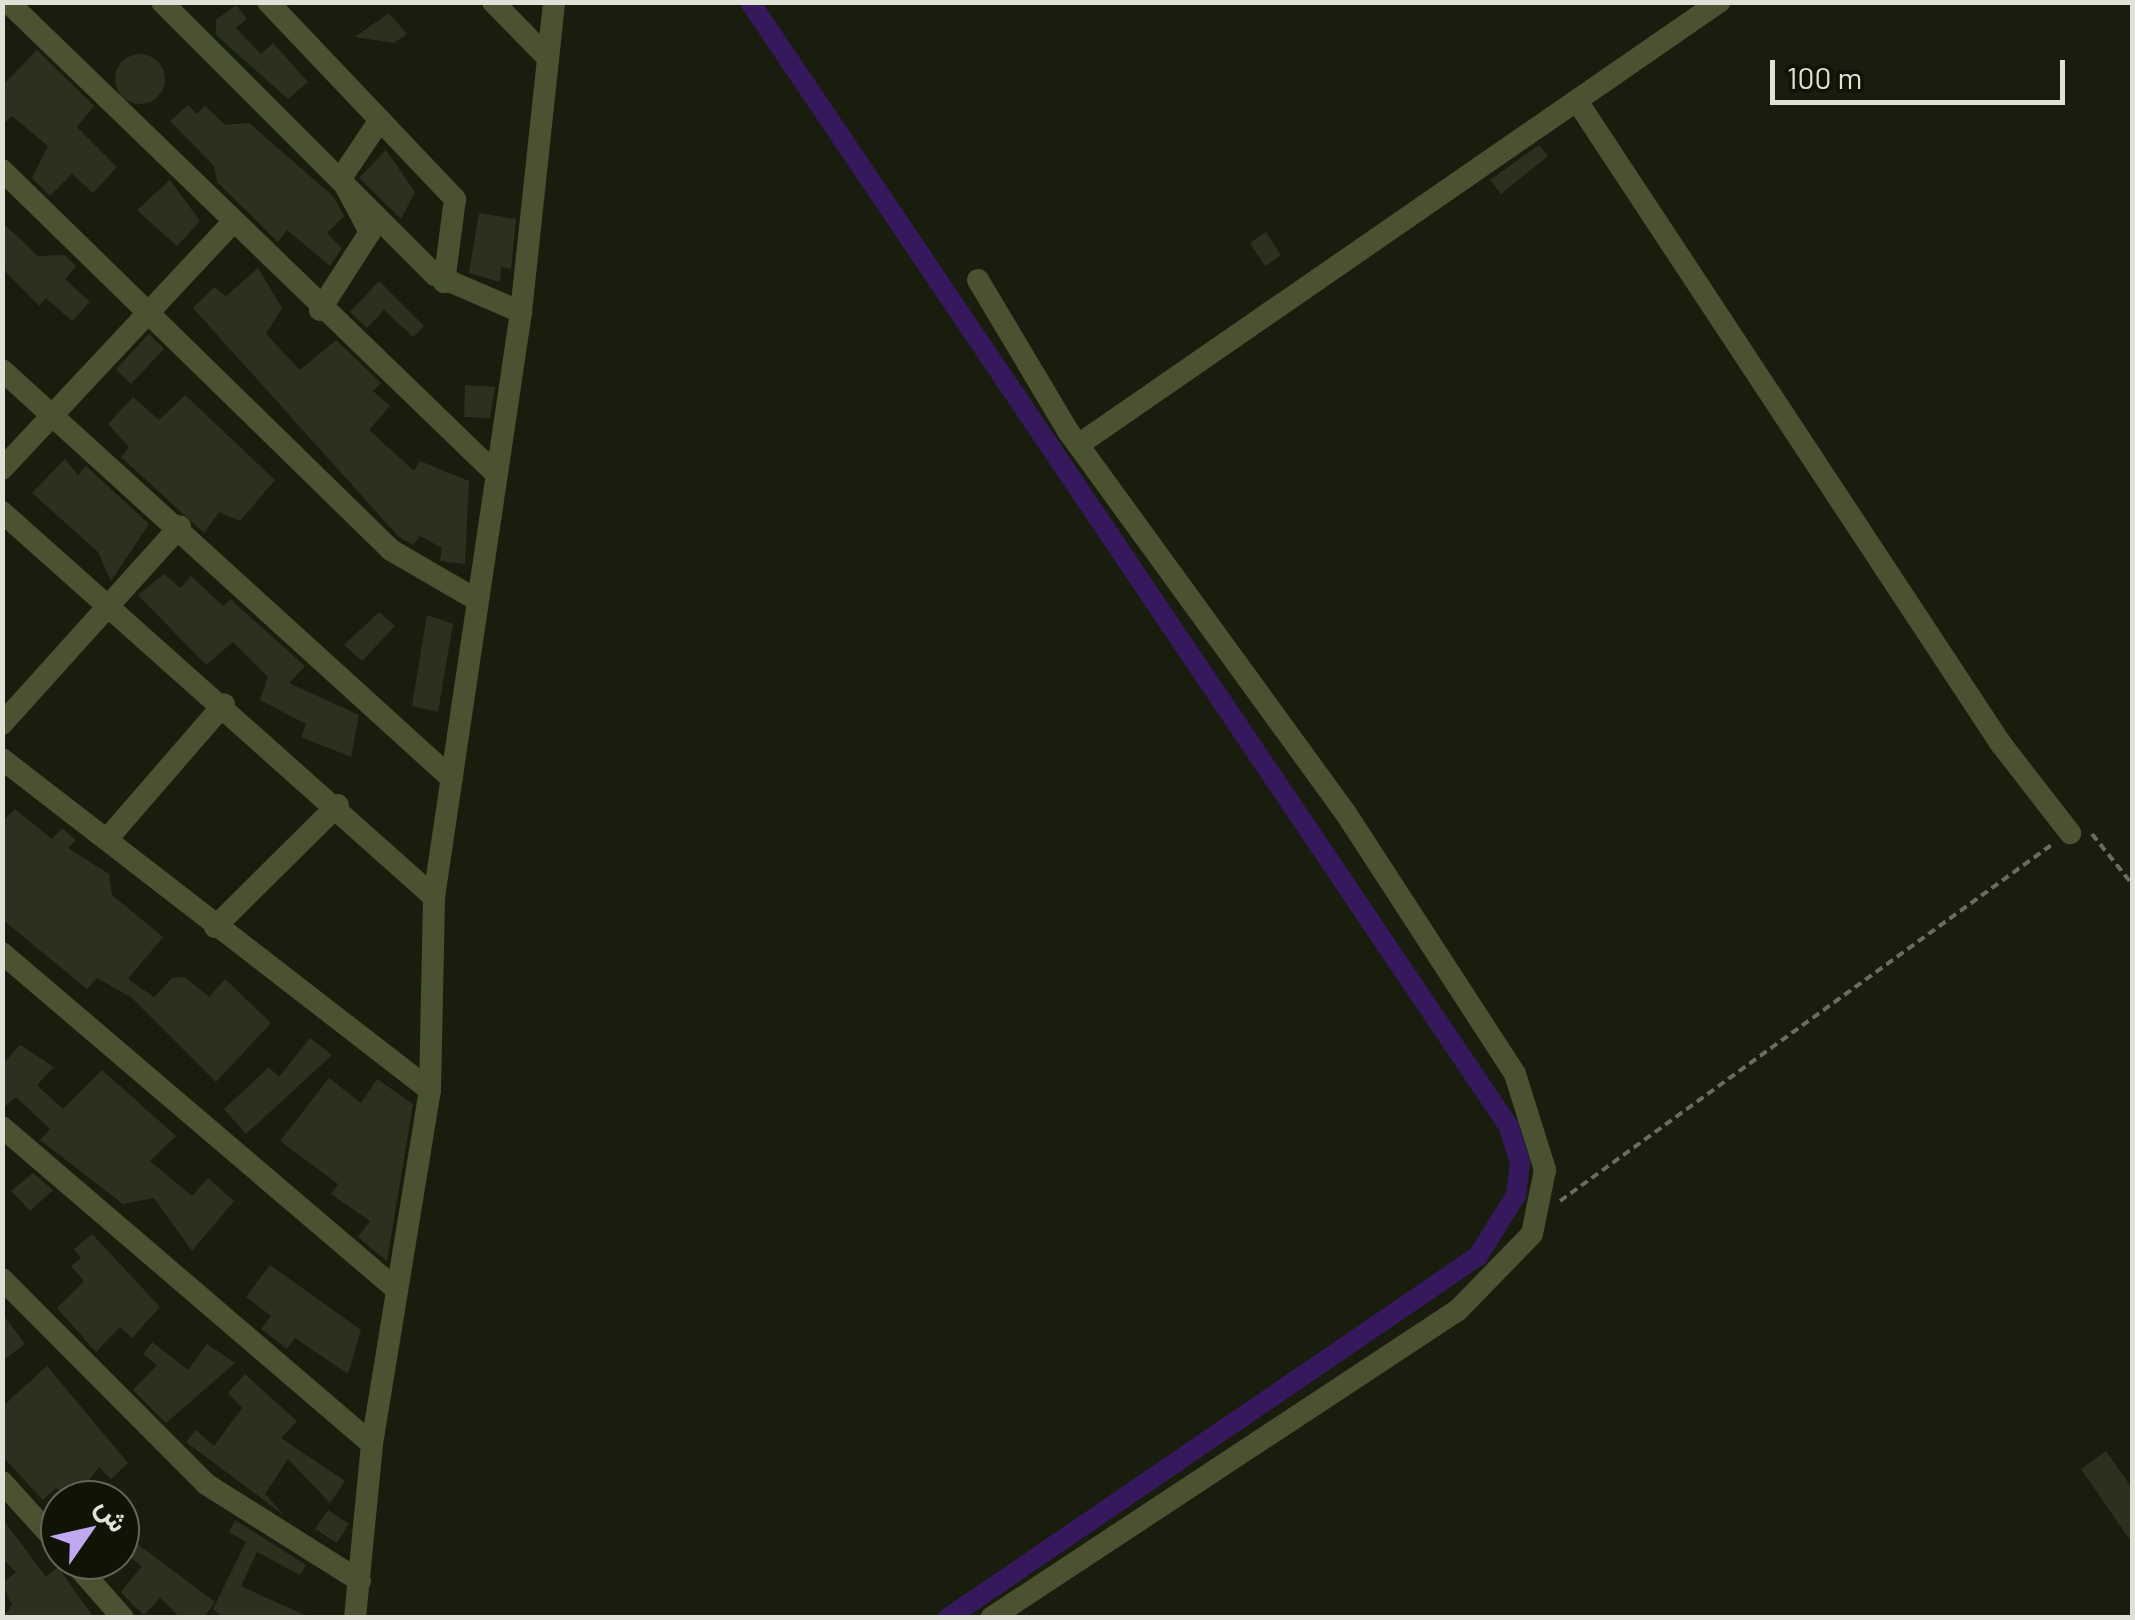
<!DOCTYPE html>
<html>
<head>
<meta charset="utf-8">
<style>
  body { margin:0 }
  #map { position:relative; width:2135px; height:1620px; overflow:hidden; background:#191d0d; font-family:Barlow,Vazirmatn,sans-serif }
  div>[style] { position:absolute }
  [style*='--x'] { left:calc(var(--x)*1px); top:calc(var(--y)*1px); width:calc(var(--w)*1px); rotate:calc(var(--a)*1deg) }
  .canal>* { height:20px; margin:-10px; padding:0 10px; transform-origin:10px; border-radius:10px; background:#36195d }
  .building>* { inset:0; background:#2c301f }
  .round { border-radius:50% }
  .path>* { height:4px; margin-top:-2px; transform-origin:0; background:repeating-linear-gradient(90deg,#696d5f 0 8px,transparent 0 13px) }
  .minor>* { height:22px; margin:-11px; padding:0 11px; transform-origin:11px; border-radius:11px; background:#4a5232 }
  span { translate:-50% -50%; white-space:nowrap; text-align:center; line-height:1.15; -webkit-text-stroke:8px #111405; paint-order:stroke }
  .frame { position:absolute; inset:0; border:5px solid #dfe2d7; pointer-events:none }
  .north { position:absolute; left:40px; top:1480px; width:100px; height:100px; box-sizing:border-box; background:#111405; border:2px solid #636659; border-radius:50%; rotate:56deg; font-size:28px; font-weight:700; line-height:40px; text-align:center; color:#dfe2d7 }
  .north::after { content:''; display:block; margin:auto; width:35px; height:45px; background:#c0a8f3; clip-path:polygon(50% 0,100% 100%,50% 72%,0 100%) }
  .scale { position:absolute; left:1770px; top:60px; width:295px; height:45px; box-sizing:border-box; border:5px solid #dfe2d7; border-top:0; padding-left:12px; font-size:30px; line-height:35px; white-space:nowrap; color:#dfe2d7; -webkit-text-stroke:8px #111405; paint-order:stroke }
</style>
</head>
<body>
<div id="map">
  <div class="canal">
    <div style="--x:750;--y:2;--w:1357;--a:55.99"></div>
    <div style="--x:1509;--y:1127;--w:38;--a:73"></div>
    <div style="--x:1520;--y:1163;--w:32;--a:97"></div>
    <div style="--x:1516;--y:1195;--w:72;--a:121.9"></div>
    <div style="--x:1478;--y:1256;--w:642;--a:145.67"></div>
  </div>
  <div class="building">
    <div style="clip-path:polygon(236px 5px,247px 19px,236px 28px,261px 54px,273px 43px,308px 82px,288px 99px,216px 35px,216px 20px)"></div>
    <div style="clip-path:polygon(389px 13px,407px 34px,394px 43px,355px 37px)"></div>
    <div style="clip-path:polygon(37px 50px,94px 106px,77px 127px,117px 167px,93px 193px,72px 174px,50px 196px,32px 178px,48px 146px,12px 116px,2px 125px,2px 86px)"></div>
    <div class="round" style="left:115px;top:54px;width:50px;height:50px"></div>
    <div style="clip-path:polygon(188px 105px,197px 114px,205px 106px,225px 125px,249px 123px,334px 197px,344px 216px,327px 233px,342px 248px,330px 266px,287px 230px,278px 242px,217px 182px,214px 166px,170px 121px)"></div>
    <div style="clip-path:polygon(1539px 145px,1548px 156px,1501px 194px,1490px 180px)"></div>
    <div style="clip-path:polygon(386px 150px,415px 192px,401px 219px,359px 178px)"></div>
    <div style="clip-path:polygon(170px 180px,200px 221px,177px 246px,137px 210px)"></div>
    <div style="clip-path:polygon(479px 213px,516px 219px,511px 269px,501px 267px,500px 282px,469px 273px)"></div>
    <div style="clip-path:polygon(2px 222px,38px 256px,65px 255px,76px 266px,65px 279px,90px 302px,72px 321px,46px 298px,39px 306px,2px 268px)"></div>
    <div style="clip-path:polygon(1266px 232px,1281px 255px,1265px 266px,1250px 243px)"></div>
    <div style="clip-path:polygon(258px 268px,282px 308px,266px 334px,300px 370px,336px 340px,381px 383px,373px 391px,390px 406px,369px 430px,414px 471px,420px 461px,469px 481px,465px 564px,440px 561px,442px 548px,420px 536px,413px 545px,398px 536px,193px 308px,214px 287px,226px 296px)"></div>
    <div style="clip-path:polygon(379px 281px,424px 326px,413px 337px,384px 310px,367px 328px,350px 312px)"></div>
    <div style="clip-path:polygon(149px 334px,164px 349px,131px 384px,116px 369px)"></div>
    <div style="clip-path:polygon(465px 385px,495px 387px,490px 418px,464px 417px)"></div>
    <div style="clip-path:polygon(185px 395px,275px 480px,240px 521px,219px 512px,204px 533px,121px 457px,129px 447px,108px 424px,133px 397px,159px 420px)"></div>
    <div style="clip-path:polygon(65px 459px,78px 475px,86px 466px,149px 524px,111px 581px,98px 552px,32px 493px)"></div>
    <div style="clip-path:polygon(164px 574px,180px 588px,191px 576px,223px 606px,230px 599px,305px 666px,289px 683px,359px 715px,351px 757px,301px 737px,306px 724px,260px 700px,268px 677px,233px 642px,206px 665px,138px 595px)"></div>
    <div style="clip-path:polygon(379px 612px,395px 626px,362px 661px,344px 645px)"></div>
    <div style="clip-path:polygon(427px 615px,453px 624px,438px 712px,412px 706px)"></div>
    <div style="clip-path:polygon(15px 809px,52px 839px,62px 828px,76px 840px,68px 848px,109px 874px,112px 895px,163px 937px,128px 979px,154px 997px,172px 978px,185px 977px,209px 997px,225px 979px,271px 1023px,216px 1082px,132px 998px,97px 978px,87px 989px,2px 919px,2px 822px)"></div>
    <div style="clip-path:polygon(310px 1038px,332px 1055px,246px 1134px,224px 1109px,269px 1067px,279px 1077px)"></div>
    <div style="clip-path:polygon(20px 1045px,54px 1067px,37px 1085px,63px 1109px,102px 1070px,176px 1136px,150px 1161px,192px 1196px,208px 1178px,234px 1201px,192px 1251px,154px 1198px,123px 1204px,40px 1140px,50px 1129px,16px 1097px,2px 1109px,2px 1065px)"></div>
    <div style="clip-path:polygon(329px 1078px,361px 1103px,377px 1079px,413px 1104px,387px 1261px,358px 1237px,370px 1221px,331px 1194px,338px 1184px,280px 1141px)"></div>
    <div style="clip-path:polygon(33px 1173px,53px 1190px,30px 1211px,11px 1191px)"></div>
    <div style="clip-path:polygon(92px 1234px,160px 1307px,132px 1338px,120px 1327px,96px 1352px,57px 1308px,84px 1281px,71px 1266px,81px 1258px,74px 1249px)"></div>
    <div style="clip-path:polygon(270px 1265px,361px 1330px,348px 1374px,295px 1338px,287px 1349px,261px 1329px,271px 1316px,246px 1297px)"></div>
    <div style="clip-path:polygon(2px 1313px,25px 1344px,2px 1361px)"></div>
    <div style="clip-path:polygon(152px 1342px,188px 1370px,207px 1344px,235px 1363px,166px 1423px,133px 1390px,157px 1365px,143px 1354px)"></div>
    <div style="clip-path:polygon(47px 1366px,128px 1463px,111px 1479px,99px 1467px,75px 1500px,56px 1488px,43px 1500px,2px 1456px,2px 1407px)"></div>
    <div style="clip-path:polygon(245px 1374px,297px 1421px,281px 1438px,345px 1481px,330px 1503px,288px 1459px,265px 1494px,285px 1516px,186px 1442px,196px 1430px,214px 1446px,242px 1408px,228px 1393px)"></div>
    <div style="clip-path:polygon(2106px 1451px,2132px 1488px,2132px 1543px,2081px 1469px)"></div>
    <div style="clip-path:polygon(328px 1510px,349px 1524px,337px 1543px,315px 1529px)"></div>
    <div style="clip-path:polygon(2px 1518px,46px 1577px,58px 1567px,94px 1618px,2px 1618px,12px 1605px,2px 1584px,16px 1572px,2px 1558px)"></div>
    <div style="clip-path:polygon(235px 1520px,306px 1565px,300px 1575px,257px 1552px,241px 1586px,311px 1618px,224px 1618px,213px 1609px,246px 1542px,229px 1532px)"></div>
    <div style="clip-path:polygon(120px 1531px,215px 1602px,203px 1618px,181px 1618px,160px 1598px,144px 1615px,134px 1606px,121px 1592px,142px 1566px,120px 1550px)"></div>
  </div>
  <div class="path">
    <div style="--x:2092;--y:834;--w:64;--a:51.3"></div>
    <div style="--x:1560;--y:1201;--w:610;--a:-35.93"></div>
  </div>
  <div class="minor">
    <div style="--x:8;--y:2;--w:678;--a:44.04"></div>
    <div style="--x:162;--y:2;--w:386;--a:45"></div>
    <div style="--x:435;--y:275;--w:94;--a:23.3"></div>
    <div style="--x:521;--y:312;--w:312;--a:-83.9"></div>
    <div style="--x:268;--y:2;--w:272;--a:46.5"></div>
    <div style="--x:455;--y:199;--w:84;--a:97.5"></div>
    <div style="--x:493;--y:2;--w:76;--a:45.5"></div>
    <div style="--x:1577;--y:101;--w:770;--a:56.6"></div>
    <div style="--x:2001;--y:744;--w:113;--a:52.2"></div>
    <div style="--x:2;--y:170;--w:544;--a:44.33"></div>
    <div style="--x:391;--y:550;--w:99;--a:30.2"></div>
    <div style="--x:978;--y:280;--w:176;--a:59.2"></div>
    <div style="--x:1068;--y:431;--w:471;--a:54"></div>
    <div style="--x:1345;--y:812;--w:312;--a:57"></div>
    <div style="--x:1515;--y:1074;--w:101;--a:72.6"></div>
    <div style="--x:1545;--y:1170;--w:65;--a:101.5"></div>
    <div style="--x:1532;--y:1234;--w:106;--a:134.2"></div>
    <div style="--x:1458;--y:1310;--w:559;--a:146.59"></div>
    <div style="--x:320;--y:310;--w:93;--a:-57.3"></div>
    <div style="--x:370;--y:232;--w:61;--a:-118.2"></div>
    <div style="--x:341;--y:178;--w:70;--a:-56.1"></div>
    <div style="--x:2;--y:370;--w:608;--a:42.27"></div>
    <div style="--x:1081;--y:443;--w:776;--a:-34.65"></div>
    <div style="--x:2;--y:469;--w:338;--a:-46.9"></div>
    <div style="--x:2;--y:512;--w:579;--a:41.71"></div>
    <div style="--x:2;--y:724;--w:266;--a:-48"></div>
    <div style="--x:2;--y:759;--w:541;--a:37.72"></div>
    <div style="--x:108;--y:838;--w:177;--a:-49.1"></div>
    <div style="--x:215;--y:927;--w:173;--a:-44.8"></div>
    <div style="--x:2;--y:953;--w:518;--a:40.46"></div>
    <div style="--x:2;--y:1127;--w:487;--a:40.6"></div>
    <div style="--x:2;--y:1279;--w:289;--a:45.1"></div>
    <div style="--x:206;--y:1484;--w:182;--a:32.2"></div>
    <div style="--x:2;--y:1482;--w:86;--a:47.8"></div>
    <div style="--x:72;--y:1560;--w:77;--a:48.7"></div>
    <div style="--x:355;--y:1618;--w:175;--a:-84.4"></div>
    <div style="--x:372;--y:1444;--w:359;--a:-80.7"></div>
    <div style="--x:430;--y:1090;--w:193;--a:-88.8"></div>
    <div style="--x:434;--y:897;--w:591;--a:-81.54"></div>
  </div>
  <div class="frame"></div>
  <div class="north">ش</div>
  <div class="scale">100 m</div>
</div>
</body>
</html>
